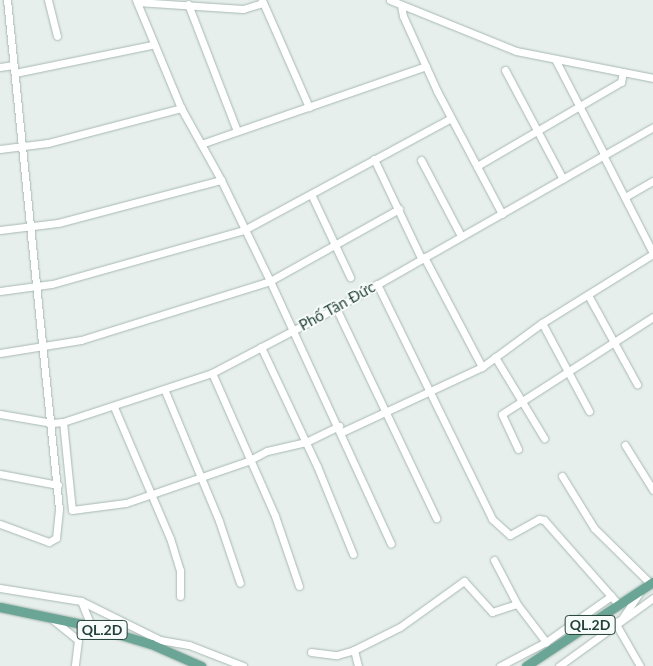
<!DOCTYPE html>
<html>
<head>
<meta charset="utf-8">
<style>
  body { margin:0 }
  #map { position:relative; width:653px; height:666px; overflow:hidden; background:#e6efeb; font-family:Lato,sans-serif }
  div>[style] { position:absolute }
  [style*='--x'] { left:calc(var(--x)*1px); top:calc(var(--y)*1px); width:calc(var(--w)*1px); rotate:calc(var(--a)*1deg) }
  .roads { filter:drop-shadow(0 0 1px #a8b8b2) drop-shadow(0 0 1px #a8b8b2) }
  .minor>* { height:7px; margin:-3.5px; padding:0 3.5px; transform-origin:3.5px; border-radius:3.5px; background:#fff }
  .major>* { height:9px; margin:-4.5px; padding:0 4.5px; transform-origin:4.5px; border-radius:4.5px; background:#6aa596 }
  span { translate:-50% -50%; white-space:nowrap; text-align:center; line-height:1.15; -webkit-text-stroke:4px #f7fbf9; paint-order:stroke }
  .shield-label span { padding:1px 4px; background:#f7fbf9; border:1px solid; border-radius:4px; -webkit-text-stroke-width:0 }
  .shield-label { font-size:14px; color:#24423a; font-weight:700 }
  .street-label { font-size:15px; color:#24423a }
</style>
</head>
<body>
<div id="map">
  <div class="roads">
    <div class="minor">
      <div style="--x:48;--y:0;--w:37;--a:76"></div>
      <div style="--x:136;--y:0;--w:117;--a:67.4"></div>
      <div style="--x:181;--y:108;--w:82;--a:60.9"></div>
      <div style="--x:221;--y:180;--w:112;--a:64.1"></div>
      <div style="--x:270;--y:281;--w:289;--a:65.3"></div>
      <div style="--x:262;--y:0;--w:117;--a:66.3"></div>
      <div style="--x:390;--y:0;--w:136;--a:22"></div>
      <div style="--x:516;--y:51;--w:140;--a:11.1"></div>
      <div style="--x:137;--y:2;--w:106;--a:3.8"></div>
      <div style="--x:243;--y:9;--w:21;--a:-17"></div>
      <div style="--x:188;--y:4;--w:136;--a:68.9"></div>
      <div style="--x:401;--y:5;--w:11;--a:80"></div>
      <div style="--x:403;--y:16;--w:82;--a:65.6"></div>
      <div style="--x:437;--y:91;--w:139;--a:62.1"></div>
      <div style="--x:555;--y:59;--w:107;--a:62.7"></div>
      <div style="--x:0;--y:67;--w:14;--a:-8"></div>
      <div style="--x:505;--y:70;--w:123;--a:62"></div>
      <div style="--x:15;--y:73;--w:140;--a:-11.6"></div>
      <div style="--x:201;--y:144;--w:238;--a:-19.1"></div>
      <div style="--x:0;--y:149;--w:48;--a:-7.1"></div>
      <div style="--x:48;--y:143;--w:138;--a:-14.7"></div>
      <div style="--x:603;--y:155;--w:110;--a:63"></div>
      <div style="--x:374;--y:159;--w:110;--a:64.6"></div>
      <div style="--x:421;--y:160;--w:86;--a:62.2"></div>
      <div style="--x:477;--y:166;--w:167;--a:-30.3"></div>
      <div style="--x:621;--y:82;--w:10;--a:-79"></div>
      <div style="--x:311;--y:194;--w:92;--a:64.8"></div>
      <div style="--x:625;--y:197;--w:32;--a:-30"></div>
      <div style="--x:0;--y:230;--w:58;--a:-6.9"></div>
      <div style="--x:58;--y:223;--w:169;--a:-14.8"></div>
      <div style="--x:424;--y:257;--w:124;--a:62.2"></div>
      <div style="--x:377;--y:284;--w:262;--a:63.9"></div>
      <div style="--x:492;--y:519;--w:24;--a:42"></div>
      <div style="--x:510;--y:535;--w:33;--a:-29"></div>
      <div style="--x:539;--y:519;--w:5;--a:11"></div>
      <div style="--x:544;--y:520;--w:113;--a:48.6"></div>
      <div style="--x:0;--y:291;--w:52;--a:-7.7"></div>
      <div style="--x:52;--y:284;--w:199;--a:-15.7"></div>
      <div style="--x:244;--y:230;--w:235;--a:-28.4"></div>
      <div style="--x:588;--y:295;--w:102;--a:61.2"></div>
      <div style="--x:336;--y:308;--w:233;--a:64.5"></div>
      <div style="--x:542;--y:323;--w:100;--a:61.9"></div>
      <div style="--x:261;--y:347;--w:132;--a:64.8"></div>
      <div style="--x:317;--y:466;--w:95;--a:67.8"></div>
      <div style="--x:0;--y:353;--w:82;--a:-9.1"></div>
      <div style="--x:81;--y:340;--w:198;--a:-17.3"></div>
      <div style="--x:270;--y:281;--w:148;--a:-29.2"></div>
      <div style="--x:495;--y:357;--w:95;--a:58.8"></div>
      <div style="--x:212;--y:373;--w:156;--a:66.2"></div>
      <div style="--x:275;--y:516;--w:74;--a:71.1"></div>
      <div style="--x:165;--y:391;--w:141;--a:67.4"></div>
      <div style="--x:219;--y:521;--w:65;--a:71.3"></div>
      <div style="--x:114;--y:407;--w:142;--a:66.9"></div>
      <div style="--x:170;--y:538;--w:34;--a:73"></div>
      <div style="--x:180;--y:570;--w:26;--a:90"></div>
      <div style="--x:0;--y:414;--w:53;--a:9.8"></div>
      <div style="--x:52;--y:423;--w:11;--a:-5"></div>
      <div style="--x:63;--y:422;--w:157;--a:-18.2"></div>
      <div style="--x:212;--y:373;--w:140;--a:-27.7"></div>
      <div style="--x:336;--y:308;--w:365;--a:-29.7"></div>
      <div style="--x:63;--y:422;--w:88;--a:84.2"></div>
      <div style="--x:72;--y:510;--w:54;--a:-7.4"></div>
      <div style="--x:126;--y:503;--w:129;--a:-19"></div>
      <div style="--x:248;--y:461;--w:21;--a:-28"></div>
      <div style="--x:267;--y:451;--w:40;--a:-13"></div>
      <div style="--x:306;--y:442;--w:37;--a:-26"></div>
      <div style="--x:342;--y:432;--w:154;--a:-24.9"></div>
      <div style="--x:482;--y:367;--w:74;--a:-36.3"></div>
      <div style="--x:542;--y:323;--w:131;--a:-31.9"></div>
      <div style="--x:625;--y:445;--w:53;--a:58.1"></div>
      <div style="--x:518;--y:449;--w:38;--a:-115"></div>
      <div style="--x:502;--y:414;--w:179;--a:-32.7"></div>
      <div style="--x:0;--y:474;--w:59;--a:10.7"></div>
      <div style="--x:562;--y:476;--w:61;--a:58.4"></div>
      <div style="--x:594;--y:528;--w:78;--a:44.5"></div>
      <div style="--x:0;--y:524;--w:52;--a:20.2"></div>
      <div style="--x:49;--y:542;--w:8;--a:-30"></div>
      <div style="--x:56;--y:538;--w:29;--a:-84"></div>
      <div style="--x:59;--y:509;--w:512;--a:-95.83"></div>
      <div style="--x:494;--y:560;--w:50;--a:62.4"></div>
      <div style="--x:517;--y:604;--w:48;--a:52.7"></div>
      <div style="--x:0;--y:588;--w:82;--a:9.1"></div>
      <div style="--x:81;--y:601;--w:88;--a:26.3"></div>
      <div style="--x:160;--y:640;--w:29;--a:10"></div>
      <div style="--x:189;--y:645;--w:58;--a:21.3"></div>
      <div style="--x:81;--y:601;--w:27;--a:68"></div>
      <div style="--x:52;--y:619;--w:33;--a:39"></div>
      <div style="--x:78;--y:640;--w:26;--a:97"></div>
      <div style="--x:617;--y:626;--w:46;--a:60.1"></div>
      <div style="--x:584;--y:630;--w:13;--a:-4"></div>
      <div style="--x:597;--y:629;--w:26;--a:-21"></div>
      <div style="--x:621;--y:620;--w:32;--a:-56"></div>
      <div style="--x:354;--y:650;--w:16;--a:76"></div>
      <div style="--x:311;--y:652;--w:26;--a:7"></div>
      <div style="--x:337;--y:655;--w:18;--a:-16"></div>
      <div style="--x:354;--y:650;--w:51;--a:-26.6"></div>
      <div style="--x:400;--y:627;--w:79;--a:-35.7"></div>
      <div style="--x:464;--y:581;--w:42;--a:47.9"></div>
      <div style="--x:492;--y:612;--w:26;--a:-18"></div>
      <div style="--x:500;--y:666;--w:52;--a:-27.6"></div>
      <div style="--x:546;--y:642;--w:80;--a:-35.3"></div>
      <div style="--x:559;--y:666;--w:116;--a:-35.9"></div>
    </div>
    <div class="major">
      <div style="--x:0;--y:607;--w:93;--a:11.8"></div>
      <div style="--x:91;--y:626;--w:63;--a:16.7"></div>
      <div style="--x:151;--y:644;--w:55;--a:23.7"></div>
      <div style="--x:526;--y:666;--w:152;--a:-33.5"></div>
    </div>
  </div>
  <div class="shield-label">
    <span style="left:590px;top:625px">QL.2D</span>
    <span style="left:102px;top:630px">QL.2D</span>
  </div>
  <div class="street-label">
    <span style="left:337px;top:306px;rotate:-29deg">Phố Tân Đức</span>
  </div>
</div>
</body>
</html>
